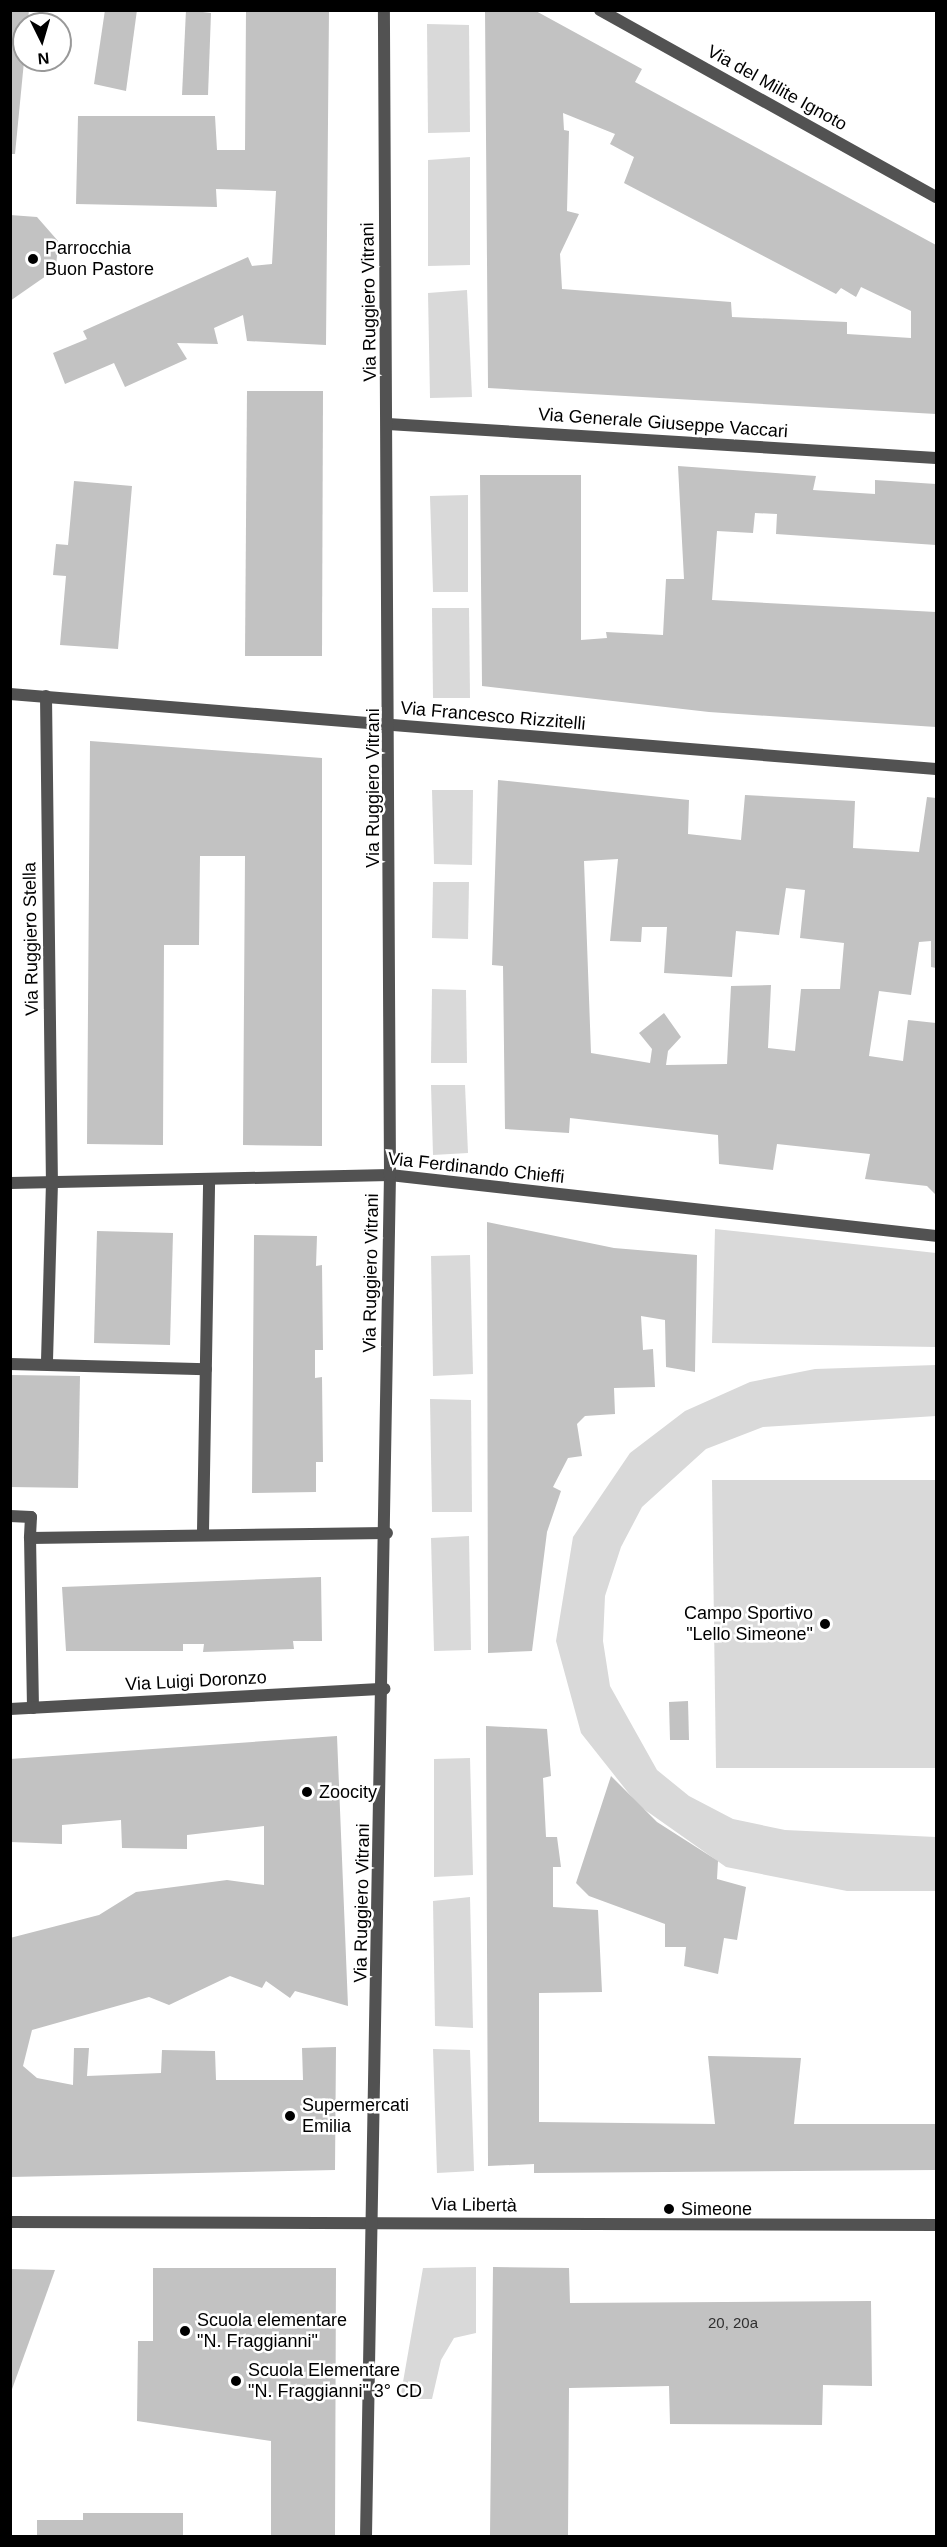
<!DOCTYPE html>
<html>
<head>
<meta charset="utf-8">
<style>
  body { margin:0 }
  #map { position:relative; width:947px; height:2547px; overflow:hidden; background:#fff; font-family:Helvetica,sans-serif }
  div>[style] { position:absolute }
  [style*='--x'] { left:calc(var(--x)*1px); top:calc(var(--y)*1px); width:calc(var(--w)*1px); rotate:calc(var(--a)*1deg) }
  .green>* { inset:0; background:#d9d9d9 }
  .building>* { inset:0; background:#c2c2c2 }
  .street>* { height:12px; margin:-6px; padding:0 6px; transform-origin:6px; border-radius:6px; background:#525252 }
  .dots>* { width:16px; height:16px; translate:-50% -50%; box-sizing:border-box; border:3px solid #fff; border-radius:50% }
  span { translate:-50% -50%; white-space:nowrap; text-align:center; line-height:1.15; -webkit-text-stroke:5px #fff; paint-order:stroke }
  .number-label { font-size:15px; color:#303030 }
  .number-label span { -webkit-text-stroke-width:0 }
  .street-label { font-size:18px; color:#000 }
  .poi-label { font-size:18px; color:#000 }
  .left { translate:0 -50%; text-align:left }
  .right { translate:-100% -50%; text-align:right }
  .frame { position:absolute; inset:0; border:12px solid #000; pointer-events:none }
  .north { position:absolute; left:12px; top:12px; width:60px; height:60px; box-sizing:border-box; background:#fff; border:2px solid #999; border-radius:50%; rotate:175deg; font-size:16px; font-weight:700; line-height:24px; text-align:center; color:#000 }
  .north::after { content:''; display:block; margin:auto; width:21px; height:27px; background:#000; clip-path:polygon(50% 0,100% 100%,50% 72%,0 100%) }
</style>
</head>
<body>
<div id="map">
  <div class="green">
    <div style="clip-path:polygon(427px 24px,469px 25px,470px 132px,428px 133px)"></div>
    <div style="clip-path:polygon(470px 157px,470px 265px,428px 266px,428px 160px)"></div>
    <div style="clip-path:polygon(467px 290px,472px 397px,430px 398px,428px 293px)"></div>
    <div style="clip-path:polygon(468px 495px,468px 592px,433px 592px,430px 496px)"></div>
    <div style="clip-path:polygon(432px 608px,469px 608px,470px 698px,433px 698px)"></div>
    <div style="clip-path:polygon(432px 790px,473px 790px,472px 865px,434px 864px)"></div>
    <div style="clip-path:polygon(433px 882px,469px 882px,468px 939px,432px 938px)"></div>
    <div style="clip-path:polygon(432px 989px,466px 990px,467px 1063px,431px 1063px)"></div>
    <div style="clip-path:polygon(431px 1085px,465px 1085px,468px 1153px,433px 1155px)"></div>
    <div style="clip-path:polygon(715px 1229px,936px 1253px,936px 1347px,712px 1343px)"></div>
    <div style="clip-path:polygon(470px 1255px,473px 1374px,433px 1376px,431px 1256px)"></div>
    <div style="clip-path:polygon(936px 1365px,936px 1416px,763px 1427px,706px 1449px,642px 1507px,621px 1547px,605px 1596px,603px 1641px,610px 1686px,657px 1770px,689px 1796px,733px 1819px,785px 1830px,936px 1837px,936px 1891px,847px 1891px,726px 1867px,638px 1805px,581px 1733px,556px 1641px,573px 1537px,630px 1453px,685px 1411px,750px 1382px,815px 1369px)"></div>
    <div style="clip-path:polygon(430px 1399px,471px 1400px,472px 1512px,432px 1512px)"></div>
    <div style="clip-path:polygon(712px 1480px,936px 1480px,936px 1768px,716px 1768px)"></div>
    <div style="clip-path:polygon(469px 1536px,471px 1650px,434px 1651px,431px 1538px)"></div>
    <div style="clip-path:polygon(470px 1758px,473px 1875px,434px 1877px,434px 1759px)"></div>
    <div style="clip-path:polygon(470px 1897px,473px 2028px,435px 2026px,433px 1901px)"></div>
    <div style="clip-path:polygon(433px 2049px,470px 2050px,474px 2171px,437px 2173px)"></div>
    <div style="clip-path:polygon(476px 2267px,476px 2333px,454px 2338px,441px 2360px,432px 2399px,400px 2399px,423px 2268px)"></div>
  </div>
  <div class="building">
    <div style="clip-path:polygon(10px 10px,29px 10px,15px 154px,10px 154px)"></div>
    <div style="clip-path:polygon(105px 10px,137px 10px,126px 91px,94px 84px)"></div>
    <div style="clip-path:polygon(186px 10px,211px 13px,208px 95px,182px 95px)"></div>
    <div style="clip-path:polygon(246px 10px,329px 10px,326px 345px,247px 341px,243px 315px,214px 328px,218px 344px,177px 343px,187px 359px,125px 387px,114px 363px,65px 384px,53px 353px,87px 339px,83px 331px,248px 257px,252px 266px,272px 264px,276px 191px,216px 189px,217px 207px,76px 204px,78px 116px,215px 116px,217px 150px,245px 150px)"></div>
    <div style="clip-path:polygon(evenodd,485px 10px,534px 10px,642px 69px,635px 82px,936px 245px,936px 414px,488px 388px,485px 10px,563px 113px,615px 134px,610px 144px,634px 157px,624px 183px,836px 294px,841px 288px,856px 297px,861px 287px,911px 311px,911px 338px,847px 334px,847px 322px,732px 317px,731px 302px,562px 289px,560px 254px,579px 214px,567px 211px,569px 131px,564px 130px,563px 113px)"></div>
    <div style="clip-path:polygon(10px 215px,37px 217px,58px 241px,56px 269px,10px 301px)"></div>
    <div style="clip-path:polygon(247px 391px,323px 391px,322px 656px,245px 656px)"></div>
    <div style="clip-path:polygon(678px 466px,816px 476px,813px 490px,875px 494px,875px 480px,936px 484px,936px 545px,776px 534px,777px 514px,755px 513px,753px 533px,717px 531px,712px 600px,936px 612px,936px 727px,709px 712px,482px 686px,480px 475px,581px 475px,581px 640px,607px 638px,606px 632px,663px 635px,666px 579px,684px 579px)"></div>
    <div style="clip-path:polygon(74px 481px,132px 486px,118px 649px,60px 645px,66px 576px,53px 575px,56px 544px,68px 545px)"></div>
    <div style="clip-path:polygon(90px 741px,322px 758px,322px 1146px,243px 1145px,245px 856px,200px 856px,199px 945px,164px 945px,163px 1145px,87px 1144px)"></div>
    <div style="clip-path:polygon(evenodd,498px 780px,689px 800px,688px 834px,741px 840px,745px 795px,855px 801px,853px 848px,919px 852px,927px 797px,936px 798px,936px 968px,931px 967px,931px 941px,919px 942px,911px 995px,879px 991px,869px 1056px,903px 1061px,908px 1020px,936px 1023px,936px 1195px,927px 1186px,865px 1179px,870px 1154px,777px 1144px,773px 1170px,719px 1164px,718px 1135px,570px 1118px,569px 1133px,505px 1129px,503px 966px,492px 965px,498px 780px,618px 859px,610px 941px,641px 942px,642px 927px,667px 927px,664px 973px,732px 977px,736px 931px,779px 935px,786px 888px,805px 890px,800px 938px,844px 943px,840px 989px,801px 989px,795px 1051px,768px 1048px,771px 985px,731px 986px,727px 1064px,666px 1065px,668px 1051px,681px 1037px,664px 1013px,639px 1033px,652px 1049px,650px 1063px,591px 1053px,584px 861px,618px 859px)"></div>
    <div style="clip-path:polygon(487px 1222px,614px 1248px,697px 1255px,695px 1372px,666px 1367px,665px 1320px,641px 1316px,643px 1350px,653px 1349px,655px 1387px,614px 1388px,615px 1414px,585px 1416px,577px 1424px,582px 1456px,568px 1458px,553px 1487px,561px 1491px,547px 1532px,532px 1651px,488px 1653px)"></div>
    <div style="clip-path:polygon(97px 1231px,173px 1233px,170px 1345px,94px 1343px)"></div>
    <div style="clip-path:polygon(254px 1235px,317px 1236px,316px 1266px,322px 1265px,323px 1350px,315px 1350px,315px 1378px,322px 1377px,323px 1462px,316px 1462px,316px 1492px,252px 1493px)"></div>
    <div style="clip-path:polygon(10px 1375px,80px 1376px,78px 1488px,10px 1487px)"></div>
    <div style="clip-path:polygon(321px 1577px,322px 1641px,293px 1641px,294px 1649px,203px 1652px,204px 1644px,183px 1644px,183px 1651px,66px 1651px,62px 1587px)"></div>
    <div style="clip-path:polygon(688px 1701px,689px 1740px,670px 1740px,669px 1702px)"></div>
    <div style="clip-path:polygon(486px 1726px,547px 1729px,551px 1776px,543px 1778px,546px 1837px,557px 1837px,561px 1867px,553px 1867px,553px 1907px,598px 1910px,602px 1992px,539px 1993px,539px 2122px,715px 2124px,708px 2056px,801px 2058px,794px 2124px,936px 2124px,936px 2170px,534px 2173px,534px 2164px,488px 2166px)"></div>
    <div style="clip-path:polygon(337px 1736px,348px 2006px,295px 1991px,290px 1998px,266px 1981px,262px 1988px,230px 1976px,169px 2005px,149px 1997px,32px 2030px,23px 2066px,37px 2078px,73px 2085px,74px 2048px,89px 2048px,87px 2076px,161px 2073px,162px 2050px,215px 2051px,216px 2080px,303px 2080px,302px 2048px,336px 2047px,335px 2170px,10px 2177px,10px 1938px,99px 1915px,136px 1892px,227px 1880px,264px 1885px,264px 1826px,187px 1835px,187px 1849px,122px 1848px,121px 1820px,62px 1825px,62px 1844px,10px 1842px,10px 1759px)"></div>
    <div style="clip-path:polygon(611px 1776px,657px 1822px,718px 1861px,717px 1879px,746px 1887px,737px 1940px,724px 1938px,718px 1974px,684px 1966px,686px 1947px,665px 1947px,665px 1924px,589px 1896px,576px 1883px)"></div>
    <div style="clip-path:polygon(493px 2267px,569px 2268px,570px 2303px,871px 2301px,872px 2386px,823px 2385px,822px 2425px,670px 2424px,669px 2386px,569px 2388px,568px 2536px,490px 2536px)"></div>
    <div style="clip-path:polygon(153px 2268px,336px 2268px,335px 2536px,271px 2536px,271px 2441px,137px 2421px,138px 2341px,153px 2341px)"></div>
    <div style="clip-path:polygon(10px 2269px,55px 2270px,11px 2392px,10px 2392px)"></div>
    <div style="clip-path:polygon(83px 2513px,183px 2513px,183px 2536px,37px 2536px,37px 2520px,83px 2520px)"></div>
  </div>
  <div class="street">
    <div style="--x:600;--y:10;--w:385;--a:29.1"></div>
    <div style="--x:388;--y:424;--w:549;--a:3.55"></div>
    <div style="--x:10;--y:694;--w:929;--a:4.63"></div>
    <div style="--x:46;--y:696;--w:486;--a:89.3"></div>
    <div style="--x:52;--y:1182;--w:182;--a:91.6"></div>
    <div style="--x:10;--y:1183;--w:380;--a:-1.2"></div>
    <div style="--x:390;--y:1175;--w:549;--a:6.37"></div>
    <div style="--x:10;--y:1364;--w:196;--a:1.5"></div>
    <div style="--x:10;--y:1516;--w:21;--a:3"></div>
    <div style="--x:31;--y:1517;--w:21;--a:93"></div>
    <div style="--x:203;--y:1531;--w:349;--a:-89"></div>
    <div style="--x:33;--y:1708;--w:170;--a:-91"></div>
    <div style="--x:30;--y:1538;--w:357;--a:-0.8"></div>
    <div style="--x:10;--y:1709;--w:375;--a:-3.1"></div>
    <div style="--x:10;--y:2222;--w:926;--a:0.19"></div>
    <div style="--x:366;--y:2536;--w:1361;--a:-88.99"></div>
    <div style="--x:390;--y:1175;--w:1165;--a:-90.3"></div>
  </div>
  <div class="dots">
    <div style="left:33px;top:259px;background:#000"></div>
    <div style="left:825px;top:1624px;background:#000"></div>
    <div style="left:307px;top:1792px;background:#000"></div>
    <div style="left:290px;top:2116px;background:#000"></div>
    <div style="left:669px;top:2209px;background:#000"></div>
    <div style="left:185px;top:2331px;background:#000"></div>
    <div style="left:236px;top:2381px;background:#000"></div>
  </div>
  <div class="number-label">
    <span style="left:733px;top:2323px">20, 20a</span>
  </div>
  <div class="street-label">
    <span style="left:777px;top:88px;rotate:29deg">Via del Milite Ignoto</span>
    <span style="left:369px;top:302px;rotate:-91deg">Via Ruggiero Vitrani</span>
    <span style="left:663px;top:423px;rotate:4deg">Via Generale Giuseppe Vaccari</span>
    <span style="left:493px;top:716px;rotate:5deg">Via Francesco Rizzitelli</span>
    <span style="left:373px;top:788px;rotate:-90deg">Via Ruggiero Vitrani</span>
    <span style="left:31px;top:939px;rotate:-91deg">Via Ruggiero Stella</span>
    <span style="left:476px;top:1168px;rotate:6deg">Via Ferdinando Chieffi</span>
    <span style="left:371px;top:1273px;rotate:-89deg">Via Ruggiero Vitrani</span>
    <span style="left:196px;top:1681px;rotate:-3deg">Via Luigi Doronzo</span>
    <span style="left:362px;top:1903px;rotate:-89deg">Via Ruggiero Vitrani</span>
    <span style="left:474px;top:2205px;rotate:1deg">Via Libertà</span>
  </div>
  <div class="poi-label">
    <span class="left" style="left:45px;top:259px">Parrocchia<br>Buon Pastore</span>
    <span class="right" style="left:813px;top:1624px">Campo Sportivo<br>"Lello Simeone"</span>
    <span class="left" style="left:319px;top:1792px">Zoocity</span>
    <span class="left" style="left:302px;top:2116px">Supermercati<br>Emilia</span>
    <span class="left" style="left:681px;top:2209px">Simeone</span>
    <span class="left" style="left:197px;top:2331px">Scuola elementare<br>"N. Fraggianni"</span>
    <span class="left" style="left:248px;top:2381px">Scuola Elementare<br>"N. Fraggianni" 3° CD</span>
  </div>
  <div class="frame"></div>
  <div class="north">N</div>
</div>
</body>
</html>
